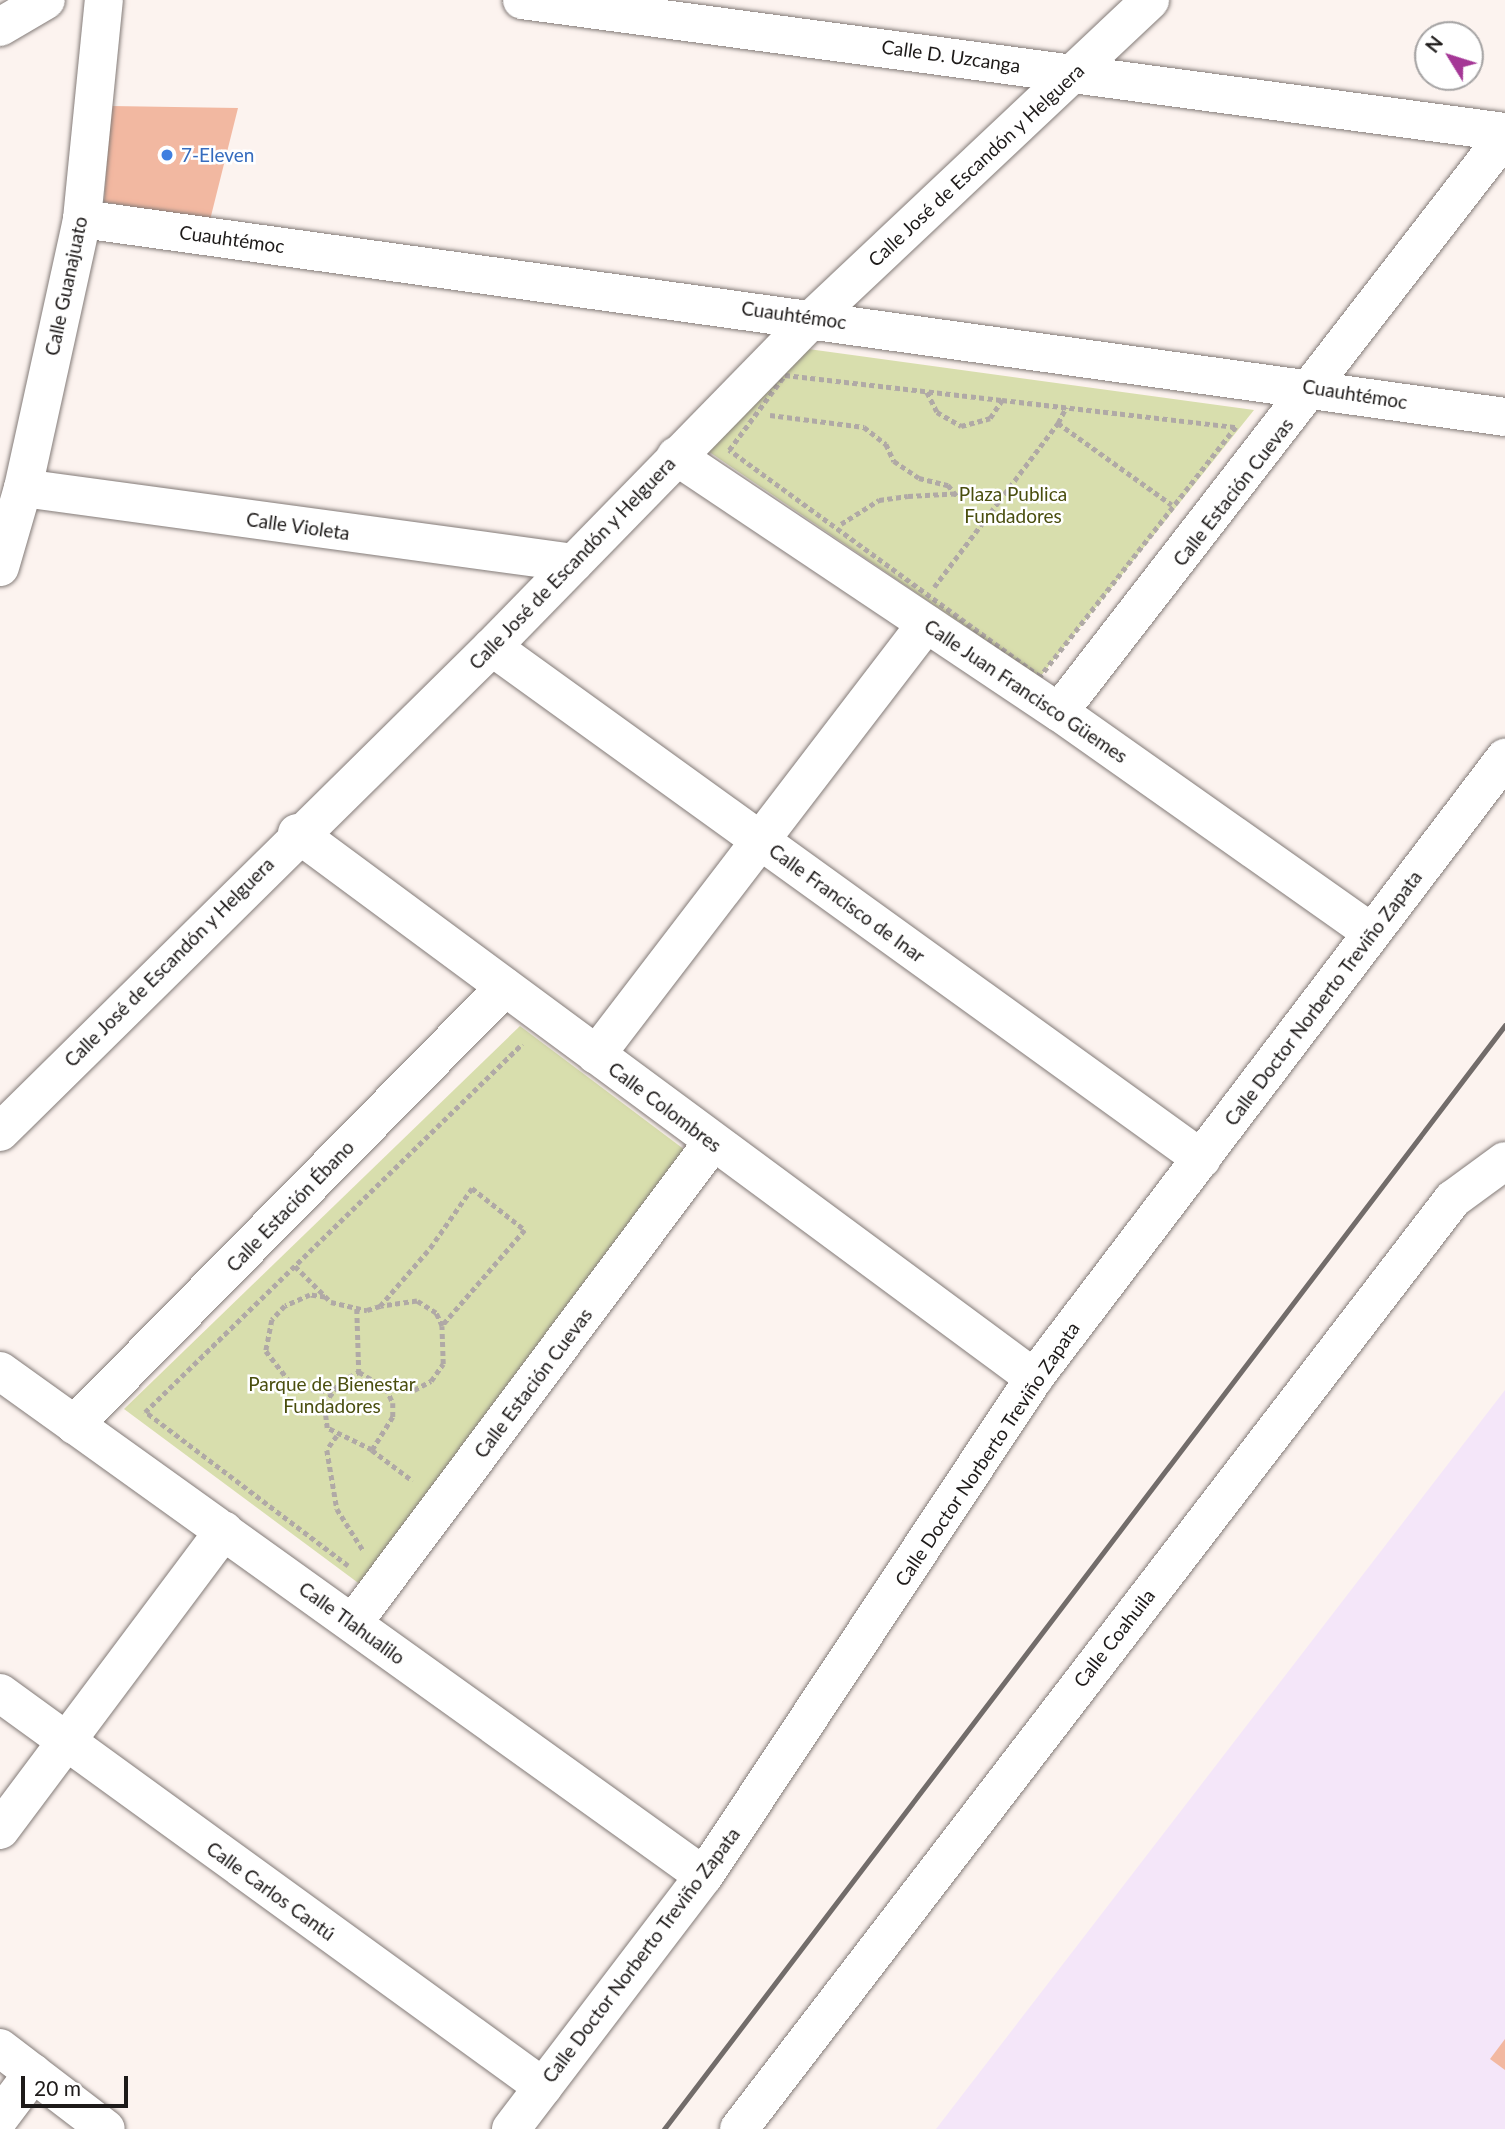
<!DOCTYPE html>
<html>
<head>
<meta charset="utf-8">
<style>
  body { margin:0 }
  #map { position:relative; width:1505px; height:2129px; overflow:hidden; background:#fcf3ef; font-family:Lato,sans-serif }
  div>[style] { position:absolute }
  [style*='--x'] { left:calc(var(--x)*1px); top:calc(var(--y)*1px); width:calc(var(--w)*1px); rotate:calc(var(--a)*1deg) }
  .industrial>* { inset:0; background:#f4e6f9 }
  .green>* { inset:0; background:#d8dead }
  .building>* { inset:0; background:#f2b8a1 }
  .path>* { height:4.5px; margin-top:-2.25px; transform-origin:0; background:repeating-linear-gradient(90deg,#b0a9a6 0 5px,transparent 0 8.5px) }
  .roads { filter:drop-shadow(0 0 2px #837b78) drop-shadow(0 0 2px #837b78) }
  .minor>* { height:38px; margin:-19px; padding:0 19px; transform-origin:19px; border-radius:19px; background:#fff }
  .rail>* { height:5px; margin:-2.5px; padding:0 2.5px; transform-origin:2.5px; border-radius:2.5px; background:#726c6a }
  .dots>* { width:19px; height:19px; translate:-50% -50%; box-sizing:border-box; border:4px solid #fff; border-radius:50% }
  span { translate:-50% -50%; white-space:nowrap; text-align:center; line-height:1.15; -webkit-text-stroke:5px #fff; paint-order:stroke }
  .street-label { font-size:19px; color:#1d1a19 }
  .shop-label { font-size:19px; color:#366cbe }
  .left { translate:0 -50%; text-align:left }
  .park-label { font-size:19px; color:#4a4e0e }
  .north { position:absolute; left:1414px; top:21px; width:70px; height:70px; box-sizing:border-box; background:#fff; border:2px solid #a5a3a3; border-radius:50%; rotate:308deg; font-size:19px; font-weight:700; line-height:28px; text-align:center; color:#1d1a19 }
  .north::after { content:''; display:block; margin:auto; width:24px; height:32px; background:#a53796; clip-path:polygon(50% 0,100% 100%,50% 72%,0 100%) }
  .scale { position:absolute; left:21px; top:2076px; width:107px; height:32px; box-sizing:border-box; border:4px solid #1d1a19; border-top:0; padding-left:9px; font-size:21px; line-height:24px; white-space:nowrap; color:#1d1a19; -webkit-text-stroke:5px #fff; paint-order:stroke }
</style>
</head>
<body>
<div id="map">
  <div class="industrial">
    <div style="clip-path:polygon(1505px 1390px,1505px 2129px,936px 2129px)"></div>
  </div>
  <div class="green">
    <div style="clip-path:polygon(801px 348px,1254px 410px,1040px 677px,702px 447px)"></div>
    <div style="clip-path:polygon(520px 1026px,685px 1150px,361px 1585px,124px 1409px)"></div>
  </div>
  <div class="building">
    <div style="clip-path:polygon(111px 106px,238px 108px,210px 220px,104px 202px)"></div>
    <div style="clip-path:polygon(1505px 2039px,1505px 2070px,1490px 2059px)"></div>
  </div>
  <div class="path">
    <div style="--x:785;--y:375;--w:218;--a:6.6"></div>
    <div style="--x:1002;--y:400;--w:236;--a:6.6"></div>
    <div style="--x:1236;--y:427;--w:318;--a:128.1"></div>
    <div style="--x:1040;--y:677;--w:385;--a:-143.9"></div>
    <div style="--x:729;--y:450;--w:94;--a:-53.3"></div>
    <div style="--x:927;--y:392;--w:22;--a:63"></div>
    <div style="--x:937;--y:412;--w:28;--a:30"></div>
    <div style="--x:961;--y:426;--w:30;--a:-15"></div>
    <div style="--x:990;--y:418;--w:22;--a:-56"></div>
    <div style="--x:770;--y:415;--w:95;--a:7.3"></div>
    <div style="--x:864;--y:427;--w:28;--a:38"></div>
    <div style="--x:886;--y:444;--w:19;--a:65"></div>
    <div style="--x:894;--y:461;--w:30;--a:34"></div>
    <div style="--x:919;--y:478;--w:30;--a:14"></div>
    <div style="--x:948;--y:485;--w:14;--a:51"></div>
    <div style="--x:1058;--y:423;--w:18;--a:-63"></div>
    <div style="--x:841;--y:524;--w:45;--a:-32.3"></div>
    <div style="--x:879;--y:500;--w:29;--a:-8"></div>
    <div style="--x:908;--y:496;--w:74;--a:-3.1"></div>
    <div style="--x:982;--y:492;--w:19;--a:28"></div>
    <div style="--x:999;--y:501;--w:98;--a:-52.9"></div>
    <div style="--x:1058;--y:423;--w:140;--a:35.7"></div>
    <div style="--x:934;--y:587;--w:108;--a:-52.9"></div>
    <div style="--x:295;--y:1266;--w:51;--a:45"></div>
    <div style="--x:331;--y:1302;--w:37;--a:13"></div>
    <div style="--x:367;--y:1310;--w:14;--a:-17"></div>
    <div style="--x:380;--y:1306;--w:77;--a:-49.2"></div>
    <div style="--x:430;--y:1248;--w:73;--a:-55"></div>
    <div style="--x:472;--y:1188;--w:68;--a:38.4"></div>
    <div style="--x:525;--y:1230;--w:127;--a:130.8"></div>
    <div style="--x:442;--y:1326;--w:14;--a:-115"></div>
    <div style="--x:436;--y:1313;--w:22;--a:-148"></div>
    <div style="--x:417;--y:1301;--w:37;--a:172"></div>
    <div style="--x:325;--y:1297;--w:15;--a:-172"></div>
    <div style="--x:310;--y:1295;--w:27;--a:156"></div>
    <div style="--x:285;--y:1306;--w:19;--a:133"></div>
    <div style="--x:272;--y:1320;--w:32;--a:101"></div>
    <div style="--x:266;--y:1351;--w:46;--a:52.1"></div>
    <div style="--x:294;--y:1387;--w:39;--a:7"></div>
    <div style="--x:357;--y:1309;--w:63;--a:88.2"></div>
    <div style="--x:359;--y:1372;--w:31;--a:31"></div>
    <div style="--x:386;--y:1388;--w:17;--a:65"></div>
    <div style="--x:393;--y:1403;--w:14;--a:90"></div>
    <div style="--x:393;--y:1417;--w:39;--a:122"></div>
    <div style="--x:372;--y:1450;--w:50;--a:-153.9"></div>
    <div style="--x:327;--y:1428;--w:24;--a:-97"></div>
    <div style="--x:324;--y:1404;--w:29;--a:-54"></div>
    <div style="--x:341;--y:1381;--w:20;--a:-27"></div>
    <div style="--x:386;--y:1388;--w:28;--a:4"></div>
    <div style="--x:414;--y:1390;--w:19;--a:-28"></div>
    <div style="--x:431;--y:1381;--w:21;--a:-55"></div>
    <div style="--x:443;--y:1364;--w:38;--a:-92"></div>
    <div style="--x:337;--y:1436;--w:17;--a:126"></div>
    <div style="--x:327;--y:1450;--w:60;--a:80.4"></div>
    <div style="--x:337;--y:1509;--w:49;--a:57.6"></div>
    <div style="--x:372;--y:1450;--w:51;--a:37.1"></div>
    <div style="--x:348;--y:1566;--w:255;--a:-142.8"></div>
    <div style="--x:145;--y:1412;--w:527;--a:-44.31"></div>
  </div>
  <div class="roads">
    <div class="minor">
      <div style="--x:522;--y:0;--w:992;--a:7.65"></div>
      <div style="--x:0;--y:27;--w:53;--a:-30.4"></div>
      <div style="--x:82;--y:219;--w:1437;--a:7.92"></div>
      <div style="--x:676;--y:456;--w:461;--a:33.8"></div>
      <div style="--x:1059;--y:712;--w:382;--a:35.2"></div>
      <div style="--x:23;--y:488;--w:556;--a:7.75"></div>
      <div style="--x:0;--y:567;--w:82;--a:-73.8"></div>
      <div style="--x:23;--y:488;--w:275;--a:-77.6"></div>
      <div style="--x:82;--y:219;--w:220;--a:-84.3"></div>
      <div style="--x:492;--y:647;--w:875;--a:35.8"></div>
      <div style="--x:1059;--y:712;--w:728;--a:-52.25"></div>
      <div style="--x:297;--y:833;--w:917;--a:36.48"></div>
      <div style="--x:596;--y:1055;--w:543;--a:-52.56"></div>
      <div style="--x:0;--y:1132;--w:691;--a:-44.59"></div>
      <div style="--x:492;--y:647;--w:460;--a:-45.7"></div>
      <div style="--x:813;--y:318;--w:463;--a:-43.3"></div>
      <div style="--x:0;--y:1371;--w:866;--a:35.65"></div>
      <div style="--x:74;--y:1425;--w:614;--a:-45.46"></div>
      <div style="--x:353;--y:1623;--w:599;--a:-53.21"></div>
      <div style="--x:0;--y:1693;--w:671;--a:35.96"></div>
      <div style="--x:0;--y:1830;--w:374;--a:-53.2"></div>
      <div style="--x:0;--y:2048;--w:133;--a:37.4"></div>
      <div style="--x:0;--y:2117;--w:55;--a:-53.1"></div>
      <div style="--x:511;--y:2129;--w:318;--a:-52.7"></div>
      <div style="--x:704;--y:1876;--w:597;--a:-56.47"></div>
      <div style="--x:1034;--y:1378;--w:779;--a:-52.78"></div>
      <div style="--x:739;--y:2129;--w:1172;--a:-52.49"></div>
      <div style="--x:1453;--y:1199;--w:64;--a:-36.2"></div>
    </div>
  </div>
  <div class="rail">
    <div style="--x:664;--y:2129;--w:1388;--a:-52.7"></div>
  </div>
  <div class="dots">
    <div style="left:167px;top:155px;background:#3f7fe0"></div>
  </div>
  <div class="street-label">
    <span style="left:951px;top:56px;rotate:8deg">Calle D. Uzcanga</span>
    <span style="left:976px;top:165px;rotate:-43deg">Calle José de Escandón y Helguera</span>
    <span style="left:232px;top:239px;rotate:8deg">Cuauhtémoc</span>
    <span style="left:66px;top:286px;rotate:-78deg">Calle Guanajuato</span>
    <span style="left:794px;top:315px;rotate:8deg">Cuauhtémoc</span>
    <span style="left:1355px;top:394px;rotate:9deg">Cuauhtémoc</span>
    <span style="left:1233px;top:492px;rotate:-52deg">Calle Estación Cuevas</span>
    <span style="left:298px;top:526px;rotate:8deg">Calle Violeta</span>
    <span style="left:572px;top:563px;rotate:-46deg">Calle José de Escandón y Helguera</span>
    <span style="left:1026px;top:691px;rotate:34deg">Calle Juan Francisco Güemes</span>
    <span style="left:847px;top:903px;rotate:36deg">Calle Francisco de Inar</span>
    <span style="left:169px;top:962px;rotate:-45deg">Calle José de Escandón y Helguera</span>
    <span style="left:1323px;top:998px;rotate:-53deg">Calle Doctor Norberto Treviño Zapata</span>
    <span style="left:665px;top:1107px;rotate:37deg">Calle Colombres</span>
    <span style="left:290px;top:1206px;rotate:-46deg">Calle Estación Ébano</span>
    <span style="left:533px;top:1383px;rotate:-53deg">Calle Estación Cuevas</span>
    <span style="left:987px;top:1454px;rotate:-56deg">Calle Doctor Norberto Treviño Zapata</span>
    <span style="left:352px;top:1623px;rotate:36deg">Calle Tlahualilo</span>
    <span style="left:1114px;top:1638px;rotate:-52deg">Calle Coahuila</span>
    <span style="left:271px;top:1891px;rotate:36deg">Calle Carlos Cantú</span>
    <span style="left:641px;top:1955px;rotate:-53deg">Calle Doctor Norberto Treviño Zapata</span>
  </div>
  <div class="shop-label">
    <span class="left" style="left:181px;top:155px">7-Eleven</span>
  </div>
  <div class="park-label">
    <span style="left:1013px;top:505px">Plaza Publica<br>Fundadores</span>
    <span style="left:332px;top:1395px">Parque de Bienestar<br>Fundadores</span>
  </div>
  <div class="north">N</div>
  <div class="scale">20 m</div>
</div>
</body>
</html>
